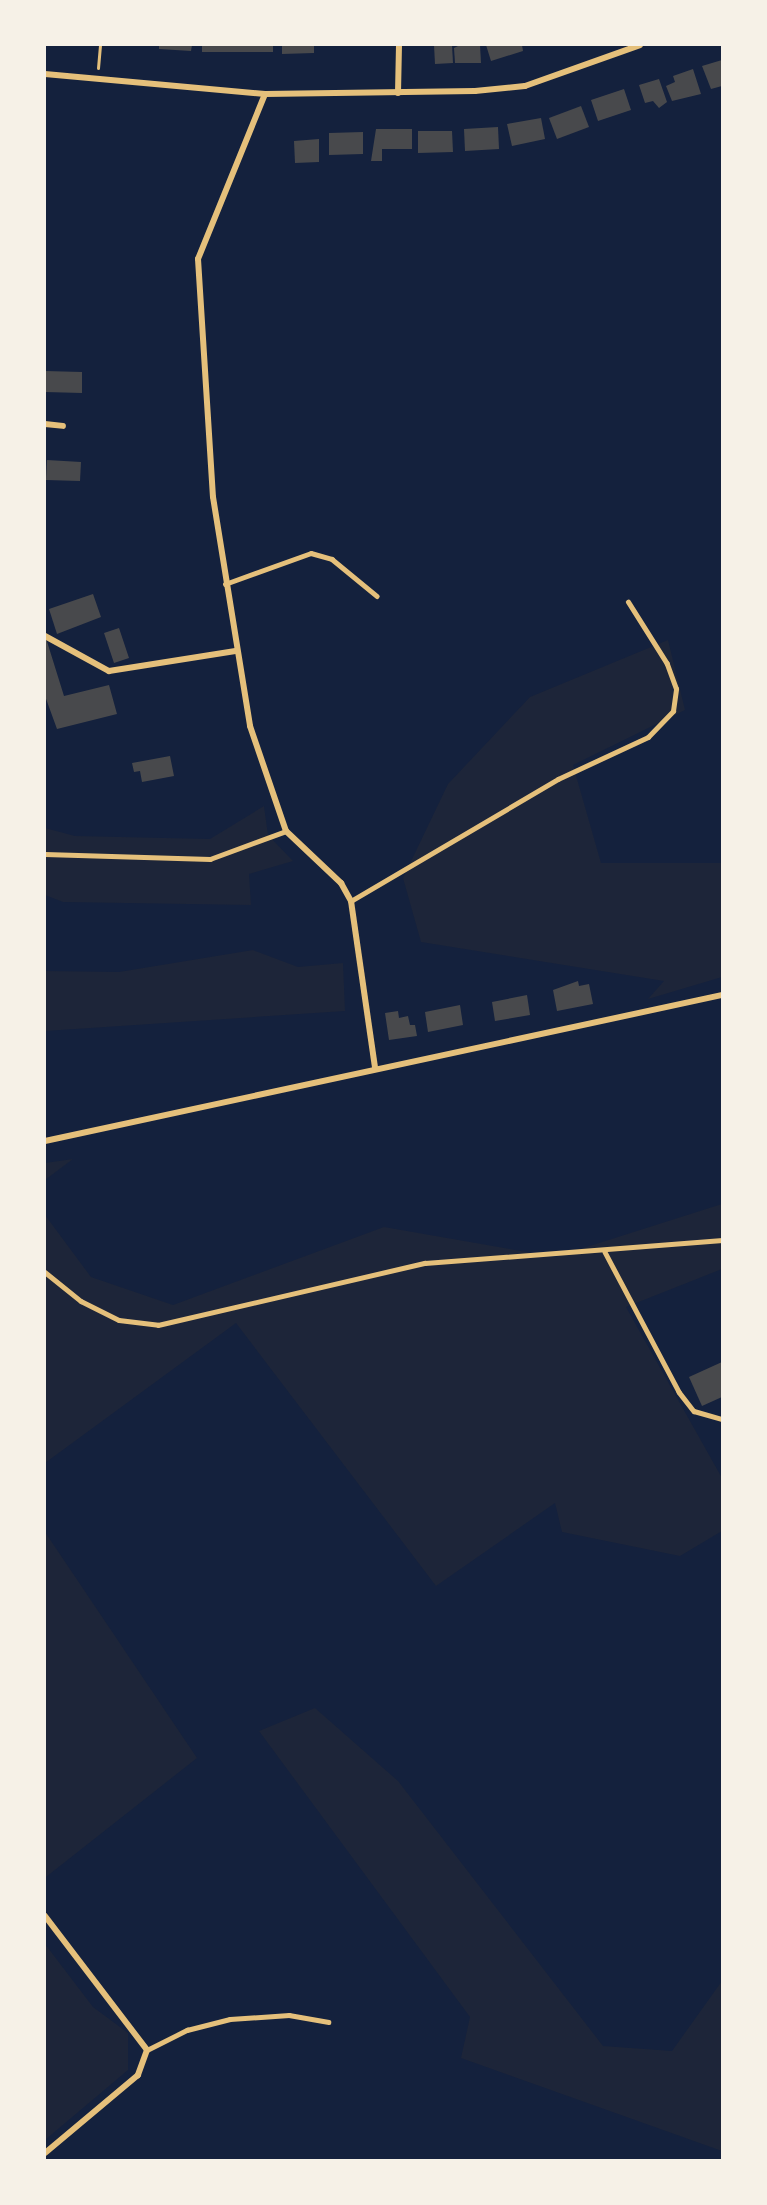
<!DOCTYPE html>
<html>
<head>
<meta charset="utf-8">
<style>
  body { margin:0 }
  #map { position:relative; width:767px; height:2205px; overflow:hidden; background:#14213d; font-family:Cabin,sans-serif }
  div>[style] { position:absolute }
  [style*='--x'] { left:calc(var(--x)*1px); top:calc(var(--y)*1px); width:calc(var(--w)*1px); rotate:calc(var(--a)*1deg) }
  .green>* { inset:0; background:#1d2539 }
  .building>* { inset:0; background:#48494c }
  .path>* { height:3px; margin:-1.5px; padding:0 1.5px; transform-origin:1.5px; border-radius:1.5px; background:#e5c07b }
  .service>* { height:4.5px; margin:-2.25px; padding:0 2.25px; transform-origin:2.25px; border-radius:2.25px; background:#e5c07b }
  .minor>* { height:6px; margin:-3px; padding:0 3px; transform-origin:3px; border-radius:3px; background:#e5c07b }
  span { translate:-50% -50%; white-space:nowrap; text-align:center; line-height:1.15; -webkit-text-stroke:4.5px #f6f1e7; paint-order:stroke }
  .frame { position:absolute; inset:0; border:46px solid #f6f1e7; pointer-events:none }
</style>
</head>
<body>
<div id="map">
  <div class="green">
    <div style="clip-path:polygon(668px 640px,685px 710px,573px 765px,601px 863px,722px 863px,722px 977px,648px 999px,664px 981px,421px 942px,403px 878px,448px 784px,530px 697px)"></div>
    <div style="clip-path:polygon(264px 806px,268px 835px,293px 861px,249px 874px,251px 905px,63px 902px,45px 895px,45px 828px,75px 836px,210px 839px)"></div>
    <div style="clip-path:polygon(253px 950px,298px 967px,343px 963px,345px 1011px,45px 1031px,45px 971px,119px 972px)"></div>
    <div style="clip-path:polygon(73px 1159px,45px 1180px,45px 1163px)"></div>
    <div style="clip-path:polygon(722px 1204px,722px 1269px,626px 1307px,722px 1478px,722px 1531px,680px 1556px,562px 1532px,555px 1503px,436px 1586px,236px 1323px,45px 1463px,45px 1215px,91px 1277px,173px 1305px,384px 1227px,555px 1257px)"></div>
    <div style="clip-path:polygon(45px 1532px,197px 1758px,46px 1877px,45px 1876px)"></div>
    <div style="clip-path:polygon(315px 1708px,398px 1781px,603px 2046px,672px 2051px,722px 1981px,722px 2151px,461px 2058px,470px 2017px,259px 1731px)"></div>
    <div style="clip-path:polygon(45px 1944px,93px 2007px,128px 2033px,128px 2070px,45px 2140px)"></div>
  </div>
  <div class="building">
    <div style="clip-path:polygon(159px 45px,192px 45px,191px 51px,159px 49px)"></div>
    <div style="clip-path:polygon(202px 45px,273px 45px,273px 52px,202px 52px)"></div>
    <div style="clip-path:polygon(282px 45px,314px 45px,314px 53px,282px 54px)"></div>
    <div style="clip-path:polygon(434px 45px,452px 45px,453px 63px,435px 64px)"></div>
    <div style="clip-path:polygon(460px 45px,480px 45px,481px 63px,455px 63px,454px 48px)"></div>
    <div style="clip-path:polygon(486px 45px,522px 45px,523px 51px,491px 61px)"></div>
    <div style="clip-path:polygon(722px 60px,722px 86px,711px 89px,702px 66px)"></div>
    <div style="clip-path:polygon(693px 69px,701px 94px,672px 101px,666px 86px,675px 82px,673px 76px)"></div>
    <div style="clip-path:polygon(659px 79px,667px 102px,659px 108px,653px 101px,645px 103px,639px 85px)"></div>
    <div style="clip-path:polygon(624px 89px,631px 110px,598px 121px,591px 100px)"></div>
    <div style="clip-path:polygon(581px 106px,589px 127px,557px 139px,549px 118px)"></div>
    <div style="clip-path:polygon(541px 118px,545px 139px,512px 146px,507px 124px)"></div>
    <div style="clip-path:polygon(498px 127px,499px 149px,465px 151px,464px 129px)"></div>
    <div style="clip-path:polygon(376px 129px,412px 129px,412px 149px,382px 149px,382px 161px,371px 161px)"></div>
    <div style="clip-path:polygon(418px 131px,452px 131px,453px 152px,418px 153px)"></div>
    <div style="clip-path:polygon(363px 132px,363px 154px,329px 155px,329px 133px)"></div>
    <div style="clip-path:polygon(319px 139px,319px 162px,295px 163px,294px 141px)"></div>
    <div style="clip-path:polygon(45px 371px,82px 372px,82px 393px,45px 392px)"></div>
    <div style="clip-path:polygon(47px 460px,81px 462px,80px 481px,46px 480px)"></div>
    <div style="clip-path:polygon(93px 594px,101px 617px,57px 634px,49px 609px)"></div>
    <div style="clip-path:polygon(119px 628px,129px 658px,114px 663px,104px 633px)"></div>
    <div style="clip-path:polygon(45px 635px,64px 696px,109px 685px,117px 714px,57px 729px,45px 696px)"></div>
    <div style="clip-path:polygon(170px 756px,174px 776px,142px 782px,140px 771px,134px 772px,132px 763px)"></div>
    <div style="clip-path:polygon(578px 981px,579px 986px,589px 984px,593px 1004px,557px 1011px,553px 990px)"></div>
    <div style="clip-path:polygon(527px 995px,530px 1015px,495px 1021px,492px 1002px)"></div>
    <div style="clip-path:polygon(460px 1005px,463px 1025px,428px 1032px,425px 1012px)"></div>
    <div style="clip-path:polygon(398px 1011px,399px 1018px,408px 1016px,410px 1025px,415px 1025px,417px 1036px,389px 1040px,385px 1013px)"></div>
    <div style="clip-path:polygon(722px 1362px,722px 1397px,702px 1406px,689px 1377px)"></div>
  </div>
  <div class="path">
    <div style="--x:98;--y:68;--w:23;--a:-85"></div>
  </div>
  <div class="service">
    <div style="--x:225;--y:584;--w:91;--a:-19.8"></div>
    <div style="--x:311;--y:553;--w:22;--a:16"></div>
    <div style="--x:332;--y:559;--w:58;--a:39.4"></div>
    <div style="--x:45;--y:854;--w:165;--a:1.7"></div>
    <div style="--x:210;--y:859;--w:81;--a:-20.2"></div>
    <div style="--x:351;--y:901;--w:240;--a:-30.5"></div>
    <div style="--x:558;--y:779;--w:99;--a:-25"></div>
    <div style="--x:648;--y:737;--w:36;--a:-46"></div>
    <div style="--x:673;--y:711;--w:22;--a:-82"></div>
    <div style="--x:676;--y:689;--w:27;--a:-110"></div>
    <div style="--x:667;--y:664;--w:73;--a:-122.2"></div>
    <div style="--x:605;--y:1252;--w:158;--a:62.1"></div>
    <div style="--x:679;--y:1392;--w:24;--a:52"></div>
    <div style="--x:694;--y:1411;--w:29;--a:16"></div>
    <div style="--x:45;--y:1272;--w:46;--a:38.9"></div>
    <div style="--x:81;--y:1301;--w:42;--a:26.6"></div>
    <div style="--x:119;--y:1320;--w:39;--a:7"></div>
    <div style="--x:158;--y:1325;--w:274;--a:-13.1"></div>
    <div style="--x:425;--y:1263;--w:298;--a:-4.4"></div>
    <div style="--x:147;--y:2050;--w:45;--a:-26.6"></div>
    <div style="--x:187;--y:2030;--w:44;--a:-14.3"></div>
    <div style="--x:230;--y:2019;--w:59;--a:-3.9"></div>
    <div style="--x:289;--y:2015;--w:40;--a:10"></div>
  </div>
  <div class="minor">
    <div style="--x:45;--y:74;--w:221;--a:5.2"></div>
    <div style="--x:265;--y:94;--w:210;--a:-0.8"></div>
    <div style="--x:475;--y:91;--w:50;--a:-5.7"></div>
    <div style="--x:525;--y:86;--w:122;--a:-19.6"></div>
    <div style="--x:398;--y:93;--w:48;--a:-88.8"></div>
    <div style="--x:265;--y:94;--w:178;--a:112.1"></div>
    <div style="--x:198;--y:259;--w:238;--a:86.4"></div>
    <div style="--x:213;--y:497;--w:232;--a:80.8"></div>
    <div style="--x:250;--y:726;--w:111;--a:71.1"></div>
    <div style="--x:286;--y:831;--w:76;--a:43.4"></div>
    <div style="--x:341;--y:883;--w:21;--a:61"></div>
    <div style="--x:351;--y:901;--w:168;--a:81.8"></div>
    <div style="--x:45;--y:424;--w:18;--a:6"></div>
    <div style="--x:45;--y:636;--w:73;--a:28.7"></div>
    <div style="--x:109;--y:671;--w:128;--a:-9"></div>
    <div style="--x:45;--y:1141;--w:693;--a:-12.17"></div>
    <div style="--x:45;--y:1916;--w:168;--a:52.7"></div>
    <div style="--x:147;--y:2050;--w:27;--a:110"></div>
    <div style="--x:138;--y:2075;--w:121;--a:140"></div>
  </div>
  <div class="frame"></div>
</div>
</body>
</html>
